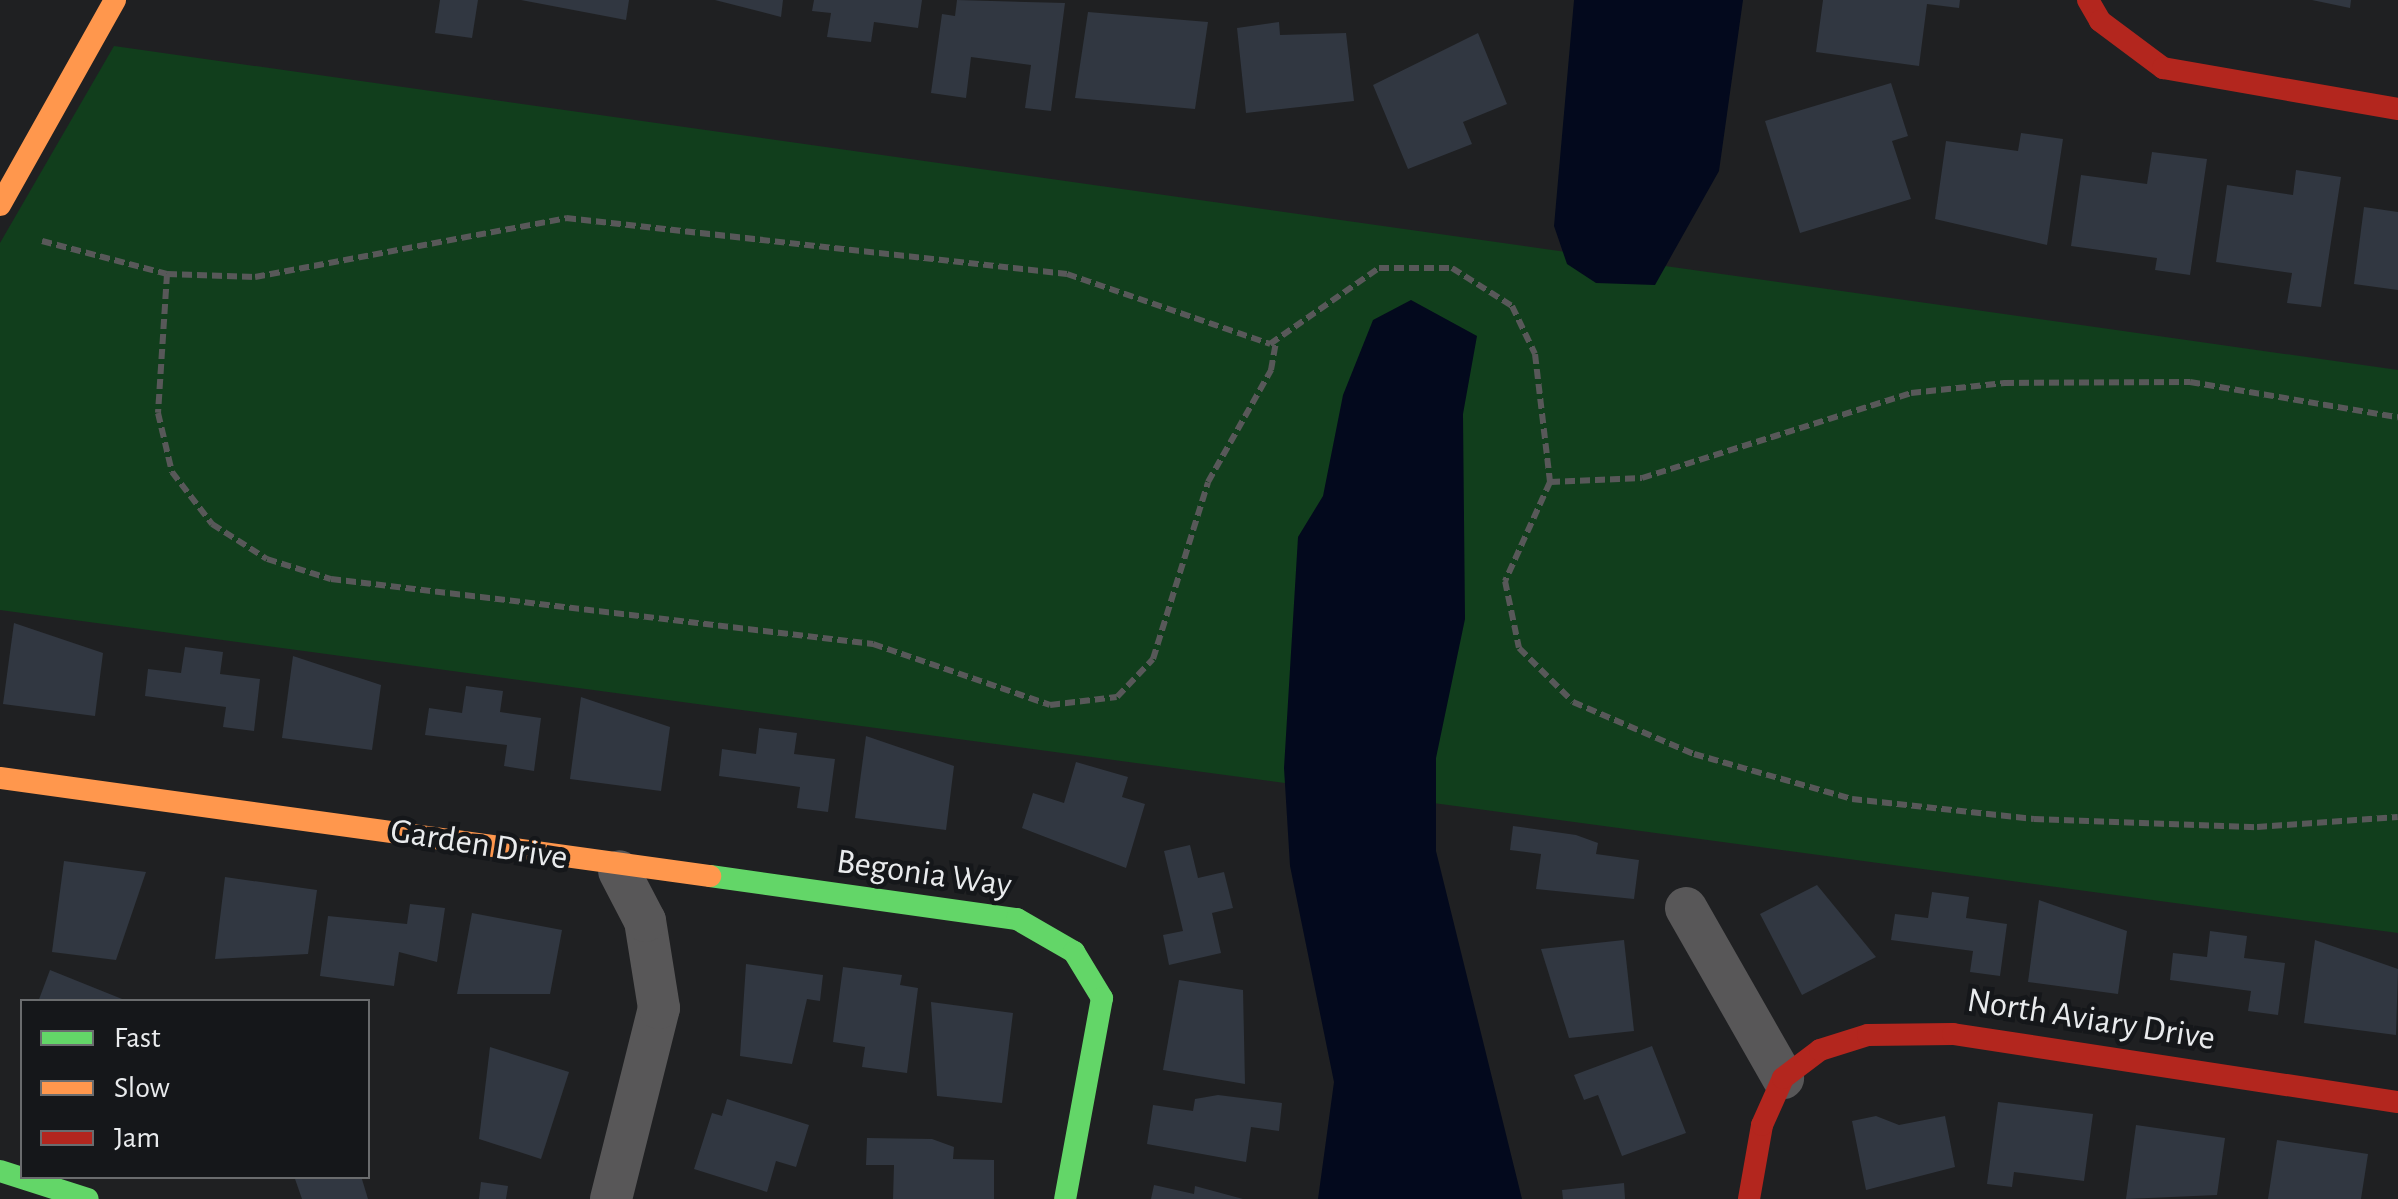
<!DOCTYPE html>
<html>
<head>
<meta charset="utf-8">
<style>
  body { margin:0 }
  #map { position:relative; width:2398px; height:1199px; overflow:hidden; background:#1f2022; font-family:"Alegreya Sans",sans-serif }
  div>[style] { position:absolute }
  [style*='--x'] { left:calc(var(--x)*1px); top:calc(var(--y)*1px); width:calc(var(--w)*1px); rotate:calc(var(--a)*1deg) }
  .green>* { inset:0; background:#113e1c }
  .water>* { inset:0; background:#03091d }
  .building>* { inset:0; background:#313741 }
  .path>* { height:6px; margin-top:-3px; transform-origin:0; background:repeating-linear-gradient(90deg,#585859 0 10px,transparent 0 15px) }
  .street>* { height:42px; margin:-21px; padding:0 21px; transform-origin:21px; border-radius:21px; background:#585758 }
  .fast>* { height:22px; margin:-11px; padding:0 11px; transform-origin:11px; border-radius:11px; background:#63d668 }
  .slow>* { height:22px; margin:-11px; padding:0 11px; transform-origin:11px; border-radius:11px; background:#ff974d }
  .jam>* { height:22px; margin:-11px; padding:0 11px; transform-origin:11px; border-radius:11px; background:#b3261e }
  span { translate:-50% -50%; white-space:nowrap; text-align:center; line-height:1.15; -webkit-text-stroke:9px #15171a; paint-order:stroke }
  .street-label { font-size:35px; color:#e9ebed }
  .legend { position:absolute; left:20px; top:999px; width:350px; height:180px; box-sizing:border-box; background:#15171a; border:2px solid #6a6c6e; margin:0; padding:12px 18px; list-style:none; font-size:30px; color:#e9ebed }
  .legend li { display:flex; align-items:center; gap:20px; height:50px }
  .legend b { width:50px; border:2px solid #6a6c6e }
</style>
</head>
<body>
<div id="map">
  <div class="green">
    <div style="clip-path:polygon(114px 46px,2398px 370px,2398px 933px,0 610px,0 243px)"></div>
  </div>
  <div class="water">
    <div style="clip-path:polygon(1574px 0,1743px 0,1719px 171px,1655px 285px,1596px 283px,1567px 264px,1554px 226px)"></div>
    <div style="clip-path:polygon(1411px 300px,1477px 336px,1463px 414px,1465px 619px,1436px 758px,1436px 851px,1522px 1199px,1318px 1199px,1334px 1082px,1290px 866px,1284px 768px,1298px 537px,1323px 496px,1343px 395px,1373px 320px)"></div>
  </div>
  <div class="building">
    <div style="clip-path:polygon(440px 0,478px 0,472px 38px,435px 33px)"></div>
    <div style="clip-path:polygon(521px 0,629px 0,626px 20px)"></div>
    <div style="clip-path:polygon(715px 0,783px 0,781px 17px)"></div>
    <div style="clip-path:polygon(814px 0,922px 0,918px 28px,874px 22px,871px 42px,827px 37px,831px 13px,812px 11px)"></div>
    <div style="clip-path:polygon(957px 0,1065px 3px,1051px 111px,1025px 108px,1031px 65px,971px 57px,966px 98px,931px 93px,942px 14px,955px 16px)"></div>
    <div style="clip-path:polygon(1823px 0,1960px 0,1959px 8px,1927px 4px,1919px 66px,1816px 52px)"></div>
    <div style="clip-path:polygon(2312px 0,2351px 0,2350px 8px)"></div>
    <div style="clip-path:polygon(1088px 12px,1208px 22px,1195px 109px,1075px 98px)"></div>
    <div style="clip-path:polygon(1279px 22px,1280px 35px,1346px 33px,1354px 101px,1246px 113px,1237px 28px)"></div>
    <div style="clip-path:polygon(1478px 33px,1507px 104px,1463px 122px,1472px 144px,1408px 169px,1373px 85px)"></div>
    <div style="clip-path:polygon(1891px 83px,1908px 136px,1892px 141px,1911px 199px,1800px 233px,1765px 121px)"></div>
    <div style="clip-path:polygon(2021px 133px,2063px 139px,2047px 245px,1935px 219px,1946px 141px,2018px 151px)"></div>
    <div style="clip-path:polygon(2152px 152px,2207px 159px,2190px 275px,2155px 270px,2157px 258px,2071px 246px,2081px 175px,2147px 184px)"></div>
    <div style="clip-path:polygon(2296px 170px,2341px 177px,2321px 307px,2287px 303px,2292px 273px,2216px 262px,2227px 185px,2293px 195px)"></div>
    <div style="clip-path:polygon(2364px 207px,2398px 212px,2398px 290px,2354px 284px)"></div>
    <div style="clip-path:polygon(14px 623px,103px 653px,95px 716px,3px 704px)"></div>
    <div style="clip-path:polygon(185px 647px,223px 652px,220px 674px,260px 679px,254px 731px,223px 727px,226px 707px,145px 696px,148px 669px,181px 673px)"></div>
    <div style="clip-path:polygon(293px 656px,381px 685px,372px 750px,282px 738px)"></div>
    <div style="clip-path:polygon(466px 686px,503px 691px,500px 712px,541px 718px,534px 771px,504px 766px,507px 745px,425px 735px,429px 708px,462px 713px)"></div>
    <div style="clip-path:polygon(581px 697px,670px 727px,661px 791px,570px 779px)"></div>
    <div style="clip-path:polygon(759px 728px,797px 733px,794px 754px,835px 759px,828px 812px,797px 808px,800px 787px,719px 776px,722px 749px,756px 754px)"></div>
    <div style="clip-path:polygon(866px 736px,954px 766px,946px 830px,855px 818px)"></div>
    <div style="clip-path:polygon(1076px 762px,1128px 777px,1122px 797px,1145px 804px,1126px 868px,1022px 828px,1033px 793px,1064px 803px)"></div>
    <div style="clip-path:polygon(1513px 826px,1576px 835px,1598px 843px,1596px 854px,1639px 860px,1634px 899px,1536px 889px,1541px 854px,1510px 850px)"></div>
    <div style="clip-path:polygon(1190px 845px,1198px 878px,1224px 872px,1233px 908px,1212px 913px,1221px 953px,1169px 965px,1163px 935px,1183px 931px,1164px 851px)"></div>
    <div style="clip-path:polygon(64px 861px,146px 872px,116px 960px,52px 952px)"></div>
    <div style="clip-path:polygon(225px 877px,317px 890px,308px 954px,215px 959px)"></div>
    <div style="clip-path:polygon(1817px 885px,1876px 957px,1802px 995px,1760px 914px)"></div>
    <div style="clip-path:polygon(1932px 892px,1969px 897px,1966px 918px,2007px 924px,2000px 976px,1970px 972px,1973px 951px,1891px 940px,1895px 914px,1928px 918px)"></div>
    <div style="clip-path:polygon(2039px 900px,2127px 931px,2118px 994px,2028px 982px)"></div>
    <div style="clip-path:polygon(410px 904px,445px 908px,437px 962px,399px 952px,394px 986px,320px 976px,328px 916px,407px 924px)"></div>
    <div style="clip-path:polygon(472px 913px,562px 930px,550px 994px,457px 994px)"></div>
    <div style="clip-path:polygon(2210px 931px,2247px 936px,2244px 958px,2285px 963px,2278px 1015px,2248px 1011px,2251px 991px,2170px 980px,2173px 953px,2207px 957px)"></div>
    <div style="clip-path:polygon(1624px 940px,1634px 1031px,1569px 1038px,1541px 949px)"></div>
    <div style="clip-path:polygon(2315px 940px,2398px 969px,2396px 1035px,2304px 1023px)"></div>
    <div style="clip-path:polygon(746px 964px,823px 975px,820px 1001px,807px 999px,792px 1064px,740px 1056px)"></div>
    <div style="clip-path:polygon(843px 967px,902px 975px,900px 985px,918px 988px,907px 1073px,862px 1067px,865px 1047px,833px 1042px)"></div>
    <div style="clip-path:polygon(50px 970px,127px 1001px,127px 1002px,38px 1002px)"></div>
    <div style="clip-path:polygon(1179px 980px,1243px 990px,1245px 1084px,1163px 1070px)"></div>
    <div style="clip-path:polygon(931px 1002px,1013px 1013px,1002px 1103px,937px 1096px)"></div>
    <div style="clip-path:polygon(1652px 1046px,1686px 1133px,1622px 1156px,1598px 1095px,1584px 1100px,1574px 1075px)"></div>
    <div style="clip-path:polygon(490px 1047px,569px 1072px,541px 1159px,479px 1139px)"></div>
    <div style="clip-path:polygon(1218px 1095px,1282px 1103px,1279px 1131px,1251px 1127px,1246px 1162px,1147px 1144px,1153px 1105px,1193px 1111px,1195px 1099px)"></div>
    <div style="clip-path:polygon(727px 1099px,809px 1125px,796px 1167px,776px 1161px,767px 1192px,694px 1169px,712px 1113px,722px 1116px)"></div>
    <div style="clip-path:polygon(1998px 1102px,2093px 1114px,2084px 1181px,2014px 1172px,2012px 1187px,1987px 1184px)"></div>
    <div style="clip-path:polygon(1876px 1116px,1899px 1125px,1945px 1116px,1955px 1167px,1866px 1190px,1852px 1121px)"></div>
    <div style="clip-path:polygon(2136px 1125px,2225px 1138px,2217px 1195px,2126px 1199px)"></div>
    <div style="clip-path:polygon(867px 1138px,932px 1139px,954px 1147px,953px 1159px,994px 1160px,994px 1199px,893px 1199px,894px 1165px,866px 1165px)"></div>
    <div style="clip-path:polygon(2277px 1140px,2368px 1154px,2361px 1199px,2268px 1199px)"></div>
    <div style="clip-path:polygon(294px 1176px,361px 1176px,368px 1199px,302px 1199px)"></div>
    <div style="clip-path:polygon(481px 1182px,508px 1186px,506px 1199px,479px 1199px)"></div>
    <div style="clip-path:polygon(1624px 1183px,1625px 1199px,1563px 1199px,1562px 1190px)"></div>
    <div style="clip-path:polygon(1154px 1185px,1194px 1194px,1195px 1186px,1243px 1199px,1151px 1199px)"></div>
  </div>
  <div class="path">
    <div style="--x:42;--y:241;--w:129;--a:14.8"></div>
    <div style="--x:167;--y:274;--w:88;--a:2"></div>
    <div style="--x:255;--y:277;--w:317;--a:-10.7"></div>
    <div style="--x:566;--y:218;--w:504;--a:6.38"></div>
    <div style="--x:1067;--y:274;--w:215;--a:19"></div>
    <div style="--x:1270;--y:344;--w:133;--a:-34.9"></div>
    <div style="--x:1379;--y:268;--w:73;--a:0"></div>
    <div style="--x:1452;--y:268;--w:71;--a:32.3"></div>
    <div style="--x:1512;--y:306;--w:53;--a:64.4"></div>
    <div style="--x:1535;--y:354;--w:129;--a:83.3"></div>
    <div style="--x:1550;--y:482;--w:92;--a:-2.5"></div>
    <div style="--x:1642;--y:478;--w:282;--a:-17.5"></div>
    <div style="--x:1911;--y:393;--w:94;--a:-6.1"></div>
    <div style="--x:2004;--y:383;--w:186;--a:-0.3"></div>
    <div style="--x:2190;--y:382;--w:211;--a:9.6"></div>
    <div style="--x:167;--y:274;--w:139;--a:93.7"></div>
    <div style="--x:158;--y:413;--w:61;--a:76.7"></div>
    <div style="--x:172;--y:472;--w:66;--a:52.4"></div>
    <div style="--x:212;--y:524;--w:65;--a:32.5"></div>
    <div style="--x:267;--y:559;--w:67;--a:17.4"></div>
    <div style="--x:331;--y:579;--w:546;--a:6.84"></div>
    <div style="--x:873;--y:644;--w:187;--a:19"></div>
    <div style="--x:1050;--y:705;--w:67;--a:-6.8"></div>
    <div style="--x:1117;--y:697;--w:52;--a:-46.5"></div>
    <div style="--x:1153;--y:659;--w:185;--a:-72.7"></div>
    <div style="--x:1208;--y:482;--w:129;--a:-60.6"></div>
    <div style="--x:1271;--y:370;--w:28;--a:-80"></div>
    <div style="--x:1550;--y:482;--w:109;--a:114.4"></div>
    <div style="--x:1505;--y:581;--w:68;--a:78.2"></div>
    <div style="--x:1519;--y:648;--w:76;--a:45"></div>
    <div style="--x:1573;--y:702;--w:132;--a:23.3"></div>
    <div style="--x:1694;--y:754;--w:164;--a:15.9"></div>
    <div style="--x:1852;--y:799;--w:183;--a:6.3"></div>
    <div style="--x:2034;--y:819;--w:223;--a:2.1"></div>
    <div style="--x:2257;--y:827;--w:141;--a:-4.1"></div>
  </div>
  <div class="street">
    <div style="--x:1686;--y:908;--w:196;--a:60.3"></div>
    <div style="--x:611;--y:1199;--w:197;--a:-75.9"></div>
    <div style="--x:659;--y:1008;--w:88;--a:-99.1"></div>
    <div style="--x:645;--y:921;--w:56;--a:-117.5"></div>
  </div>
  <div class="fast">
    <div style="--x:710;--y:876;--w:310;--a:8"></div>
    <div style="--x:1017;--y:919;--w:66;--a:30.1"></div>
    <div style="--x:1074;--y:952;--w:54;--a:58.7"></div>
    <div style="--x:1102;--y:998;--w:204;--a:100.4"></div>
    <div style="--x:0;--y:1171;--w:92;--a:17.7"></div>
  </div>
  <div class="slow">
    <div style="--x:0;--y:205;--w:235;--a:-60.7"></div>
    <div style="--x:0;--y:778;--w:717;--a:7.86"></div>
  </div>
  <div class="jam">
    <div style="--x:2088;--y:0;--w:24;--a:60"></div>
    <div style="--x:2100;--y:21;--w:79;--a:36.7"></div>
    <div style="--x:2163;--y:68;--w:239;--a:9.9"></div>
    <div style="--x:1749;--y:1199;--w:75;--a:-80"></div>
    <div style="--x:1762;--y:1125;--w:51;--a:-65.9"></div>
    <div style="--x:1783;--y:1078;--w:46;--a:-37.1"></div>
    <div style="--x:1820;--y:1050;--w:50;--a:-17.4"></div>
    <div style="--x:1868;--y:1035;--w:85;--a:-0.7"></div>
    <div style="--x:1953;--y:1034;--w:450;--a:8.7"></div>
  </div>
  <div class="street-label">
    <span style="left:479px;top:845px;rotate:9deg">Garden Drive</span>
    <span style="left:924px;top:874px;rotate:8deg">Begonia Way</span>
    <span style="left:2091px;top:1020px;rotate:9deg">North Aviary Drive</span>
  </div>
  <ul class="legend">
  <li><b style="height:12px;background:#63d668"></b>Fast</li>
  <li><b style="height:12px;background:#ff974d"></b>Slow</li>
  <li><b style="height:12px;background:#b3261e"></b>Jam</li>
  </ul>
</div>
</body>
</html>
